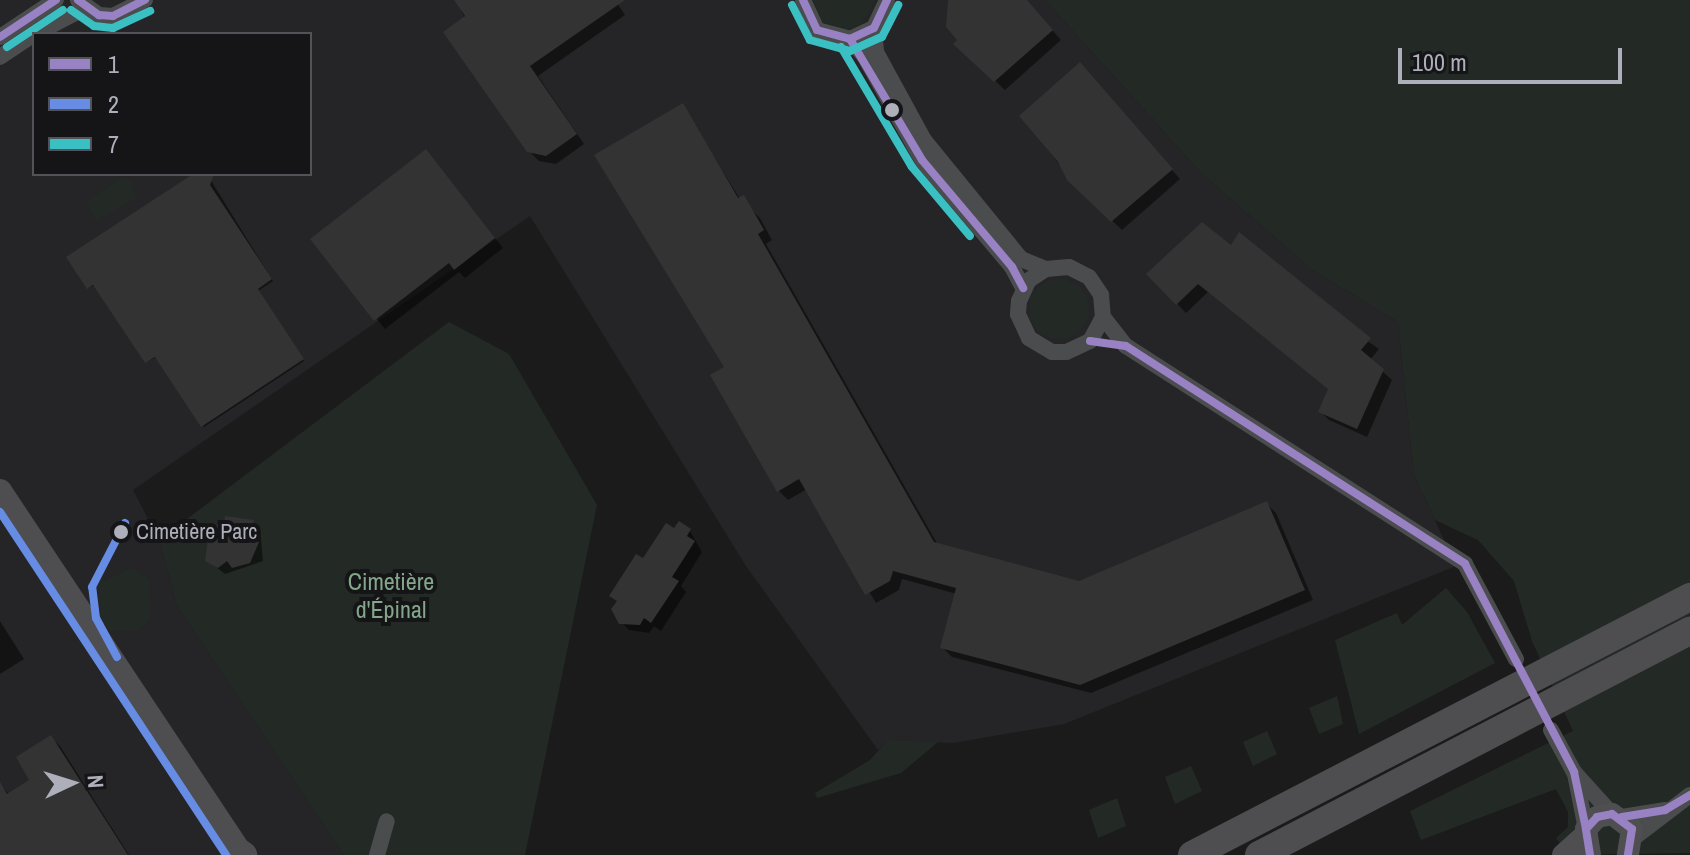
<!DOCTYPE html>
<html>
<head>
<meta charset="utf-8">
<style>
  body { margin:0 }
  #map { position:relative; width:1690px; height:855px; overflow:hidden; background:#1b1b1b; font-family:"Archivo Narrow",sans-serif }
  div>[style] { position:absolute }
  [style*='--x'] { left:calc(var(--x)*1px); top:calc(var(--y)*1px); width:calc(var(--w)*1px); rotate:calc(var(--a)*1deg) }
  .built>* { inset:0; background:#252527 }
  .green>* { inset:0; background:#232a25 }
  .round { border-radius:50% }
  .shadow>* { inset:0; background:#0007 }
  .building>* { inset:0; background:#333 }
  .street>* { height:16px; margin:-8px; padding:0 8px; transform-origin:8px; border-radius:8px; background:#4b4c4e }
  .secondary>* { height:22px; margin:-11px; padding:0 11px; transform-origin:11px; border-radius:11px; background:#4f4f52 }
  .primary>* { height:24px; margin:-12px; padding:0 12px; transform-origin:12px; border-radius:12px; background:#4e4e51 }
  .highway>* { height:28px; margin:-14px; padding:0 14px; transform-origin:14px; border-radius:14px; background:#4e4e51 }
  .bus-1>* { height:8px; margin:-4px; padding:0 4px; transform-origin:4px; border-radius:4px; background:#9882c3 }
  .bus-2>* { height:8px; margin:-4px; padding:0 4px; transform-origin:4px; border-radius:4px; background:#668ce3 }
  .bus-3>* { height:8px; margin:-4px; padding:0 4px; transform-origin:4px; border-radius:4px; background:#3ac0c3 }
  .dots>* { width:22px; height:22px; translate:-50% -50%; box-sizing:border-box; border:4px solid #151517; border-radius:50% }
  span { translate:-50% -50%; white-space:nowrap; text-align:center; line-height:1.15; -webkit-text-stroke:8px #151517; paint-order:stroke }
  .bus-label { font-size:22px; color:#adafbb }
  .left { translate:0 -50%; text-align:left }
  .park-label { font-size:24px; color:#84a68a }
  .legend { position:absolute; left:32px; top:32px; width:280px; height:144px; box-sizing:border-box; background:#151517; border:2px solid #525359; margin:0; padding:10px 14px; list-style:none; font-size:24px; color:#adafbb }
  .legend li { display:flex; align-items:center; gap:16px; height:40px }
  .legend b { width:40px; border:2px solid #525359 }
  .north { position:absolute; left:32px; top:743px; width:80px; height:80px; -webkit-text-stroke:6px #151517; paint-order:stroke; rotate:86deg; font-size:22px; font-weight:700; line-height:32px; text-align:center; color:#adafbb }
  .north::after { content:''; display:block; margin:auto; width:28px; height:36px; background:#adafbb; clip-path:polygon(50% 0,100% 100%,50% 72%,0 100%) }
  .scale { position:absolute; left:1398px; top:48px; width:224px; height:36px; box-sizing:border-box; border:4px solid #adafbb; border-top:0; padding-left:10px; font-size:24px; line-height:28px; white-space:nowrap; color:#adafbb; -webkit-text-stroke:6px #151517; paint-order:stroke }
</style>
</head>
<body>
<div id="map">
  <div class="built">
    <div style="clip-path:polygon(evenodd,0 0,1045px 0,1202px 174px,1311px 269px,1398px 322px,1414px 475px,1456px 566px,1064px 724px,953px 743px,889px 740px,878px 750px,746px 566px,530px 216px,133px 490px,159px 540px,177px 606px,344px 855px,0 855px,0 0,34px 34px,310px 34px,310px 174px,34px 174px,34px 34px)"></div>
  </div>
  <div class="green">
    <div style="clip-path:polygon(813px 0,874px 0,874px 3px,861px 24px,845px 30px,823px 22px)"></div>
    <div style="clip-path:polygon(1045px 0,1690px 0,1690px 853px,1569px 855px,1556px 838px,1568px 827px,1568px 812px,1556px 789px,1421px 840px,1410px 811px,1573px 731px,1532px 641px,1514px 581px,1478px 540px,1435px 520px,1414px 475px,1398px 322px,1311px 269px,1202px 174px)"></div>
    <div style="clip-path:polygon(122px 177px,131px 182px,136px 198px,96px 221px,87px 201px)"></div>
    <div class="round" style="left:1029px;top:279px;width:60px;height:60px"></div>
    <div style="clip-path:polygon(449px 322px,509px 354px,597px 505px,525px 855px,344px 855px,177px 606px,159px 540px)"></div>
    <div style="clip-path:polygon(132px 568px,149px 579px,150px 617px,139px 630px,109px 631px,100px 618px,99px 583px)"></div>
    <div style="clip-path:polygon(1446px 588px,1467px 612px,1495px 663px,1359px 734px,1335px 640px,1397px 613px,1402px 625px)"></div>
    <div style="clip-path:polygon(1337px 696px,1343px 724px,1319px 734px,1309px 708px)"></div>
    <div style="clip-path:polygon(1267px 731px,1277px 754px,1253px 766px,1243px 742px)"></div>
    <div style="clip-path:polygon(888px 740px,938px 742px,901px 773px,817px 798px,815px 793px,870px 760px)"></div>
    <div style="clip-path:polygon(1191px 766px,1202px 791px,1175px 804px,1165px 777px)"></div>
    <div style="clip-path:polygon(1117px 798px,1126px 826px,1098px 838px,1089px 810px)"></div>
  </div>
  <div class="shadow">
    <div style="clip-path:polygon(456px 0,615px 0,625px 15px,538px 76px,584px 144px,556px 164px,539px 161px,529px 151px)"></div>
    <div style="clip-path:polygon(950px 0,1026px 0,1061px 40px,1005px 90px,956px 44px,960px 40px)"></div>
    <div style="clip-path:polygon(1089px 74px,1180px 179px,1122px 230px,1078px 188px,1021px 116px)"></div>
    <div style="clip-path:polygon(682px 106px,740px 199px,760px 218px,772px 240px,766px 244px,938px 545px,1079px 583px,1267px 504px,1276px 513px,1313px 600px,1091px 693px,952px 657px,942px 647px,957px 594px,902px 579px,899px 590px,876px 603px,807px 489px,788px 500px,778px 490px,726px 368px)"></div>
    <div style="clip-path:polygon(426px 152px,503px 248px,465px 278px,459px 272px,385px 329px,313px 239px)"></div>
    <div style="clip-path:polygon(198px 174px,207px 174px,273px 281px,258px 291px,304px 361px,204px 427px,157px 357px,146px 362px,96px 285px,88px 288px,68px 258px)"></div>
    <div style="clip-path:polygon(1232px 248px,1379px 349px,1370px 360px,1392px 380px,1367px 437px,1329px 420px,1320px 411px,1330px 390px,1208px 292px,1186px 313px,1149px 274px)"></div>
    <div style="clip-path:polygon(253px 522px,260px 528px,263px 561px,225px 574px,207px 560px,226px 528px)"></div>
    <div style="clip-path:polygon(675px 531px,690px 531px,702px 552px,681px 586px,686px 592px,661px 631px,654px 626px,649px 633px,629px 630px,619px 620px,643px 561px)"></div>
    <div style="clip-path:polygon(0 621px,24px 659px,0 674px)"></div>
    <div style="clip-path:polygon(50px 737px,60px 746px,129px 855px,0 855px,0 785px,10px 795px,32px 780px)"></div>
  </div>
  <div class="building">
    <div style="clip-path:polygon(454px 0,625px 0,530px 66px,577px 134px,546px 156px,527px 152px,443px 32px,465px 16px)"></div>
    <div style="clip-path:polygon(948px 0,1027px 0,1053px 30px,994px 82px,953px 44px,957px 40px,946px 27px)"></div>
    <div style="clip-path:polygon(1080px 62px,1173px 169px,1111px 222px,1067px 180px,1058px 162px,1019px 116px)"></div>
    <div style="clip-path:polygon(683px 103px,738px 198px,744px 195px,751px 207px,764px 230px,758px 234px,934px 542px,1079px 581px,1267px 501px,1305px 590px,1080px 685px,940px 648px,956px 588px,893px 571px,890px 581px,865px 595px,799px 479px,777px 492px,710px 375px,724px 367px,594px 155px)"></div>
    <div style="clip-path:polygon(426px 149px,495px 238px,454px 270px,449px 263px,374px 321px,310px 239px)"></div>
    <div style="clip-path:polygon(193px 174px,214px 174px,210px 185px,272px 279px,258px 289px,304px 359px,201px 427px,155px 357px,145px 363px,93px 285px,87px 289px,66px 257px)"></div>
    <div style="clip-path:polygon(1202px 222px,1231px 245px,1239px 232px,1371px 338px,1361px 350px,1384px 369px,1357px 429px,1318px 412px,1328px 389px,1198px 284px,1176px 305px,1146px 274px)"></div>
    <div style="clip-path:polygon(225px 516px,254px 520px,252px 541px,259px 542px,250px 563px,232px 568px,227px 561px,218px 568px,205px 561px,210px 524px,224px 526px)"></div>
    <div style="clip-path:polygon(679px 521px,691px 529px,687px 536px,695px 541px,672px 577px,679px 581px,651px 623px,644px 618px,640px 625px,619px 624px,611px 609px,617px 601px,609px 596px,636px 554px,643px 558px,666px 523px,674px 528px)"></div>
    <div style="clip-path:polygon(51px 735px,128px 855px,0 855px,0 782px,7px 794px,29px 780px,16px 757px)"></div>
  </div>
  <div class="street">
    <div style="--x:78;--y:0;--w:26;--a:36"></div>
    <div style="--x:99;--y:15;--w:14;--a:4"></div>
    <div style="--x:113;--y:16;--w:36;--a:-27"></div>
    <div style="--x:803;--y:0;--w:33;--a:65"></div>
    <div style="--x:817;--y:30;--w:34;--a:15"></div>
    <div style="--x:850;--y:39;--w:26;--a:-25"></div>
    <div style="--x:874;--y:28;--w:31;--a:-65"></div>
    <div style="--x:874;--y:28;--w:24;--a:85"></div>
    <div style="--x:876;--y:52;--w:100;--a:61.4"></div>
    <div style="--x:924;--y:140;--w:154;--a:50.8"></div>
    <div style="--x:1021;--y:259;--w:27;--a:22"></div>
    <div style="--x:35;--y:34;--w:56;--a:-27.5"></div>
    <div style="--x:0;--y:37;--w:67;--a:-33.5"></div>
    <div style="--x:850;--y:39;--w:23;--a:50"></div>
    <div style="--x:865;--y:57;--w:118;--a:61"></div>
    <div style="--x:922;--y:160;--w:140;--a:49.9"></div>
    <div style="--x:1012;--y:267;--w:24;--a:62"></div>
    <div style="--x:0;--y:57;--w:41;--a:-34.1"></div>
    <div style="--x:1103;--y:317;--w:27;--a:118"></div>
    <div style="--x:1090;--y:341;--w:26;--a:155"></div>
    <div style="--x:1066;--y:352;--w:14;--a:180"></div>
    <div style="--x:1052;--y:352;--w:27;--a:-149"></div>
    <div style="--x:1029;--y:338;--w:26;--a:-115"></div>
    <div style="--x:1018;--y:314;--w:13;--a:-86"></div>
    <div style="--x:1019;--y:301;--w:23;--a:-65"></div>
    <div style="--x:1029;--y:280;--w:20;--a:-33"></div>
    <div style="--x:1046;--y:269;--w:23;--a:-5"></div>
    <div style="--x:1069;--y:267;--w:22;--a:27"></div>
    <div style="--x:1089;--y:277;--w:22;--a:56"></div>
    <div style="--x:1101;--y:295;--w:22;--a:85"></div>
    <div style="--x:1103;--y:317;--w:37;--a:52"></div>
    <div style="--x:1126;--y:346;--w:403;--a:32.7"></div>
    <div style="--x:1465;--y:564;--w:108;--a:61.8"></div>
    <div style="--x:1551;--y:730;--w:48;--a:61.3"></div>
    <div style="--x:1574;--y:772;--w:57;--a:47.9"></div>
    <div style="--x:1575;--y:774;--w:56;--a:78.7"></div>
    <div style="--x:1622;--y:817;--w:44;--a:-9.2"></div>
    <div style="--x:1635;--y:837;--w:69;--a:-37.4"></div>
    <div style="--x:377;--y:855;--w:35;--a:-74"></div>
  </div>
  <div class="secondary">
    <div style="--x:1563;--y:855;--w:28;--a:-42"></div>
    <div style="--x:1590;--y:855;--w:26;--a:-99"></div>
    <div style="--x:1586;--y:829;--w:16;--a:-47"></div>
    <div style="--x:1597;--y:817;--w:15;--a:-11"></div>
    <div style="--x:1612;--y:814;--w:25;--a:37"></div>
    <div style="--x:1632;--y:829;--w:26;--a:99"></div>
  </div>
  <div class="primary">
    <div style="--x:0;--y:491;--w:437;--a:56.4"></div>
  </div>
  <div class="highway">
    <div style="--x:240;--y:853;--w:4;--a:34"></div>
    <div style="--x:1192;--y:855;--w:561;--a:-27.39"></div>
    <div style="--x:1259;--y:855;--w:486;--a:-27.5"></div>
  </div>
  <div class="bus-1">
    <div style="--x:78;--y:0;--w:26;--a:36"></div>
    <div style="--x:99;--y:15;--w:14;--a:4"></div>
    <div style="--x:113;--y:16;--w:36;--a:-27"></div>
    <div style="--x:803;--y:0;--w:33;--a:65"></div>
    <div style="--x:817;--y:30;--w:34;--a:15"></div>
    <div style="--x:850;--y:39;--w:26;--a:-25"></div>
    <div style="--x:874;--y:28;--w:31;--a:-65"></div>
    <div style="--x:0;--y:37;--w:67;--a:-33.5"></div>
    <div style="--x:850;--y:39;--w:141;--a:59.2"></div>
    <div style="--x:922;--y:160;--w:140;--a:49.9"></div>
    <div style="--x:1012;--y:267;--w:24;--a:62"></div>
    <div style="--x:1090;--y:341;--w:36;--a:8"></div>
    <div style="--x:1126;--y:346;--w:403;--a:32.7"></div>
    <div style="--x:1465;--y:564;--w:235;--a:62.3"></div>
    <div style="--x:1574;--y:772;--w:58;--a:78.1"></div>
    <div style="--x:1622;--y:817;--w:44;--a:-9.2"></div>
    <div style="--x:1665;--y:810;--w:29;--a:-31"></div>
    <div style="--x:1590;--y:855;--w:26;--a:-99"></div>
    <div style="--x:1586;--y:829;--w:16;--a:-47"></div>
    <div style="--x:1597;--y:817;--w:15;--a:-11"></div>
    <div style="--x:1612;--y:814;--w:25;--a:37"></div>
    <div style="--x:1632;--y:829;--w:26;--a:99"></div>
  </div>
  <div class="bus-2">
    <div style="--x:0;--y:512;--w:411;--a:56.6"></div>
    <div style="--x:117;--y:657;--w:44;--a:-118.3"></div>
    <div style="--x:96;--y:618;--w:31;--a:-97"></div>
    <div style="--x:92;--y:587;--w:72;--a:-62.7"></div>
  </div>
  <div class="bus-3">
    <div style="--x:792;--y:5;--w:39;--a:63"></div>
    <div style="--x:810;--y:40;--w:41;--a:15.4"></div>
    <div style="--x:850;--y:51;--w:35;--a:-24"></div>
    <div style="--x:882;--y:37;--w:36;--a:-63"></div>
    <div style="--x:71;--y:10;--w:28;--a:35"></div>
    <div style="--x:94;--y:26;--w:19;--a:6"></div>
    <div style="--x:113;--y:28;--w:41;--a:-24.7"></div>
    <div style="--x:7;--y:47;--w:67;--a:-33.5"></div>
    <div style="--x:841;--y:47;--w:139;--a:59.4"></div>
    <div style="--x:912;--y:167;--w:90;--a:50"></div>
  </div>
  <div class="dots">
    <div style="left:892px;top:110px;background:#adafbb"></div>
    <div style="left:121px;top:532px;background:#adafbb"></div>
  </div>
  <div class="bus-label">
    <span class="left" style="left:136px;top:532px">Cimetière Parc</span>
  </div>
  <div class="park-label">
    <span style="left:391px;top:596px">Cimetière<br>d'Épinal</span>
  </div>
  <ul class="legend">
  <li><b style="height:10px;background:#9882c3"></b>1</li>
  <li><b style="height:10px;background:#668ce3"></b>2</li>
  <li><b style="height:10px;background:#3ac0c3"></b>7</li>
  </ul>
  <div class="north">N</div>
  <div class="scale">100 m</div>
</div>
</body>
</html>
